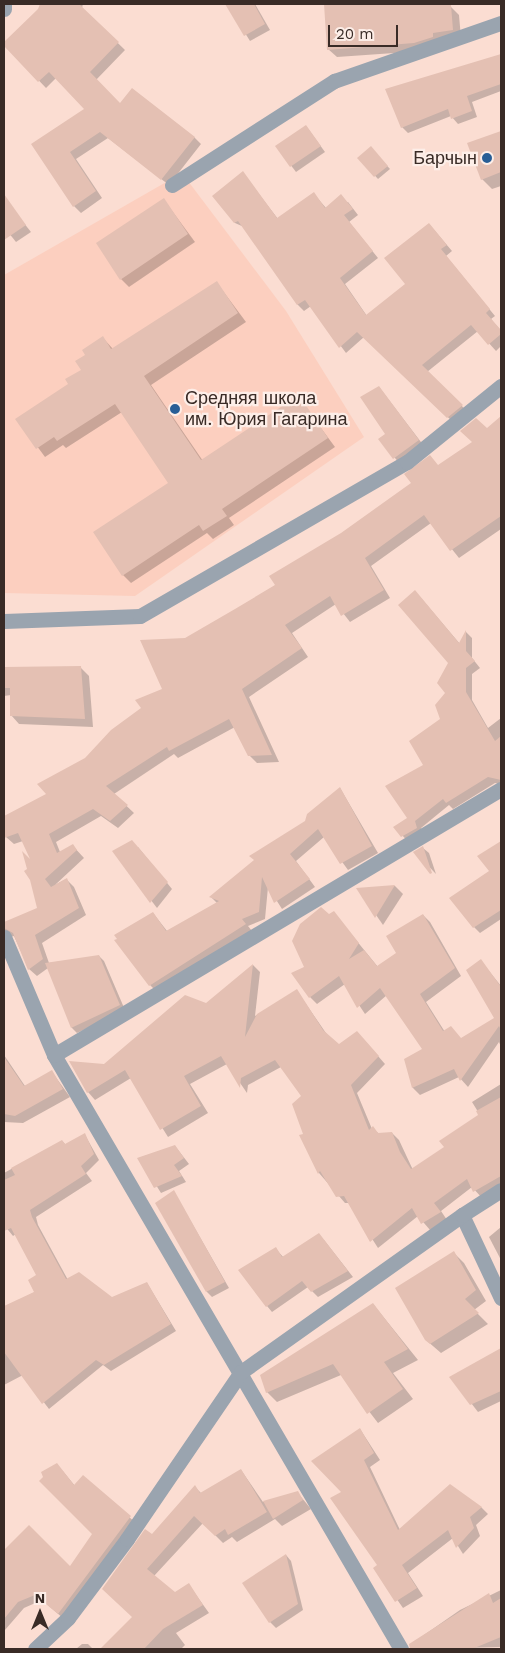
<!DOCTYPE html>
<html>
<head>
<meta charset="utf-8">
<style>
  body { margin:0 }
  #map { position:relative; width:505px; height:1653px; overflow:hidden; background:#fbddd2; font-family:"Work Sans",sans-serif }
  div>[style] { position:absolute }
  [style*='--x'] { left:calc(var(--x)*1px); top:calc(var(--y)*1px); width:calc(var(--w)*1px); rotate:calc(var(--a)*1deg) }
  .built>* { inset:0; background:#fccfbf }
  .shadow>* { inset:0; background:#0003 }
  .building>* { inset:0; background:#e4c0b3 }
  .street>* { height:15px; margin:-7.5px; padding:0 7.5px; transform-origin:7.5px; border-radius:7.5px; background:#9aa4af }
  .dots>* { width:14px; height:14px; translate:-50% -50%; box-sizing:border-box; border:2px solid #fdeee8; border-radius:50% }
  span { translate:-50% -50%; white-space:nowrap; text-align:center; line-height:1.15; -webkit-text-stroke:4.5px #fdeee8; paint-order:stroke }
  .poi-label { font-size:18px; color:#392b26 }
  .right { translate:-100% -50%; text-align:right }
  .left { translate:0 -50%; text-align:left }
  .frame { position:absolute; inset:0; border:5px solid #392b26; pointer-events:none }
  .north { position:absolute; left:15px; top:1588px; width:50px; height:50px; -webkit-text-stroke:4px #fdeee8; paint-order:stroke; rotate:0deg; font-size:14px; font-weight:700; line-height:20px; text-align:center; color:#392b26 }
  .north::after { content:''; display:block; margin:auto; width:18px; height:22px; background:#392b26; clip-path:polygon(50% 0,100% 100%,50% 72%,0 100%) }
  .scale { position:absolute; left:328px; top:25px; width:70px; height:22px; box-sizing:border-box; border:2px solid #392b26; border-top:0; padding-left:6px; font-size:15px; line-height:18px; white-space:nowrap; color:#392b26; -webkit-text-stroke:4px #fdeee8; paint-order:stroke }
</style>
</head>
<body>
<div id="map">
  <div class="built">
    <div style="clip-path:polygon(182px 173px,286px 311px,364px 437px,135px 596px,4px 593px,4px 275px)"></div>
  </div>
  <div class="shadow">
    <div style="clip-path:polygon(41px 4px,83px 4px,82px 8px,125px 50px,96px 80px,120px 105px,194px 137px,201px 144px,169px 185px,108px 138px,76px 159px,102px 198px,81px 213px,74px 206px,33px 145px,86px 109px,56px 78px,46px 88px,4px 44px,39px 10px)"></div>
    <div style="clip-path:polygon(227px 4px,255px 4px,270px 30px,250px 41px)"></div>
    <div style="clip-path:polygon(325px 4px,438px 4px,438px 8px,451px 7px,459px 15px,461px 38px,423px 51px,337px 57px,328px 49px)"></div>
    <div style="clip-path:polygon(501px 55px,501px 91px,472px 102px,477px 117px,458px 124px,451px 116px,408px 133px,402px 127px,387px 90px)"></div>
    <div style="clip-path:polygon(306px 126px,325px 152px,296px 172px,277px 147px)"></div>
    <div style="clip-path:polygon(501px 132px,501px 186px,492px 189px,482px 179px,469px 144px)"></div>
    <div style="clip-path:polygon(371px 148px,390px 169px,378px 179px,359px 158px)"></div>
    <div style="clip-path:polygon(243px 173px,278px 219px,314px 194px,326px 208px,348px 202px,358px 215px,349px 222px,378px 258px,345px 284px,367px 316px,407px 284px,429px 224px,435px 231px,452px 251px,446px 256px,495px 316px,491px 319px,501px 331px,501px 346px,496px 351px,478px 331px,427px 372px,468px 412px,454px 423px,364px 337px,346px 353px,311px 306px,304px 311px,298px 305px,244px 227px,235px 223px,214px 196px)"></div>
    <div style="clip-path:polygon(4px 198px,31px 232px,16px 242px,4px 227px)"></div>
    <div style="clip-path:polygon(164px 200px,195px 242px,129px 287px,121px 279px)"></div>
    <div style="clip-path:polygon(217px 283px,246px 322px,151px 385px,203px 461px,298px 397px,335px 447px,229px 518px,234px 525px,213px 539px,207px 533px,131px 583px,123px 575px,170px 483px,122px 412px,66px 448px,63px 445px,45px 457px,17px 419px,70px 384px,82px 370px,87px 355px,103px 338px,113px 349px)"></div>
    <div style="clip-path:polygon(379px 387px,424px 446px,400px 464px,380px 440px,387px 434px)"></div>
    <div style="clip-path:polygon(501px 418px,501px 529px,459px 558px,431px 523px,371px 566px,390px 598px,350px 622px,336px 604px,292px 633px,308px 657px,249px 697px,279px 762px,257px 763px,249px 755px,235px 727px,178px 758px,174px 754px,114px 794px,134px 813px,118px 828px,101px 816px,56px 842px,60px 852px,73px 846px,84px 858px,55px 885px,66px 879px,74px 887px,86px 915px,42px 943px,49px 963px,99px 956px,104px 961px,125px 1010px,77px 1033px,72px 1028px,48px 968px,37px 976px,29px 969px,14px 936px,4px 939px,4px 923px,39px 908px,33px 863px,23px 841px,14px 844px,6px 837px,4px 818px,48px 795px,164px 690px,186px 640px,276px 585px,342px 534px,474px 442px)"></div>
    <div style="clip-path:polygon(421px 598px,460px 644px,466px 632px,472px 638px,472px 658px,480px 668px,472px 674px,472px 700px,488px 728px,501px 718px,501px 784px,495px 783px,453px 809px,449px 805px,421px 828px,423px 834px,409px 843px,395px 827px,409px 818px,441px 719px,450px 663px)"></div>
    <div style="clip-path:polygon(4px 668px,81px 668px,89px 676px,93px 727px,19px 724px,11px 715px,11px 695px,4px 696px)"></div>
    <div style="clip-path:polygon(340px 788px,378px 853px,348px 870px,324px 837px,296px 861px,315px 887px,282px 909px,268px 887px,265px 919px,248px 926px,252px 931px,157px 992px,150px 985px,153px 913px,167px 931px,218px 904px,211px 897px,306px 822px)"></div>
    <div style="clip-path:polygon(501px 842px,501px 919px,480px 933px,474px 927px,491px 871px,479px 856px)"></div>
    <div style="clip-path:polygon(138px 847px,172px 889px,157px 908px,114px 852px)"></div>
    <div style="clip-path:polygon(423px 848px,429px 853px,436px 874px,415px 852px)"></div>
    <div style="clip-path:polygon(395px 886px,403px 894px,383px 925px,358px 889px)"></div>
    <div style="clip-path:polygon(334px 913px,378px 967px,398px 953px,423px 915px,430px 922px,461px 976px,426px 1002px,445px 1032px,462px 1039px,501px 1015px,501px 1047px,499px 1042px,468px 1087px,459px 1077px,420px 1095px,413px 1088px,405px 1060px,424px 1049px,387px 995px,365px 1014px,345px 984px,317px 1004px,310px 997px,293px 974px,305px 967px,329px 915px)"></div>
    <div style="clip-path:polygon(481px 961px,501px 986px,501px 1008px,493px 1010px)"></div>
    <div style="clip-path:polygon(253px 965px,260px 972px,255px 1016px,297px 991px,328px 1036px,339px 1045px,364px 1040px,385px 1064px,357px 1093px,372px 1129px,380px 1134px,392px 1133px,399px 1140px,413px 1170px,446px 1148px,480px 1115px,472px 1102px,501px 1084px,501px 1188px,482px 1198px,472px 1187px,441px 1211px,447px 1220px,430px 1230px,418px 1216px,378px 1248px,349px 1203px,345px 1203px,319px 1173px,304px 1135px,302px 1096px,281px 1067px,248px 1085px,247px 1093px,227px 1064px,190px 1084px,208px 1113px,168px 1137px,131px 1078px,95px 1100px,88px 1092px,71px 1063px,104px 1065px,207px 1005px)"></div>
    <div style="clip-path:polygon(4px 1055px,25px 1086px,52px 1072px,70px 1097px,23px 1123px,4px 1122px)"></div>
    <div style="clip-path:polygon(85px 1135px,99px 1160px,86px 1173px,92px 1181px,36px 1217px,38px 1225px,68px 1280px,112px 1299px,147px 1283px,176px 1331px,111px 1371px,103px 1365px,49px 1409px,23px 1375px,4px 1385px,4px 1308px,35px 1292px,38px 1275px,16px 1234px,13px 1236px,4px 1225px,4px 1173px,62px 1141px,66px 1145px)"></div>
    <div style="clip-path:polygon(175px 1146px,189px 1164px,179px 1171px,186px 1182px,161px 1193px,139px 1158px)"></div>
    <div style="clip-path:polygon(174px 1192px,229px 1288px,212px 1297px,207px 1292px)"></div>
    <div style="clip-path:polygon(501px 1227px,501px 1260px,489px 1237px)"></div>
    <div style="clip-path:polygon(324px 1240px,353px 1277px,318px 1297px,308px 1287px,272px 1312px,267px 1306px,276px 1249px,284px 1258px)"></div>
    <div style="clip-path:polygon(454px 1253px,464px 1263px,486px 1301px,474px 1310px,488px 1324px,441px 1353px,426px 1340px)"></div>
    <div style="clip-path:polygon(373px 1304px,418px 1360px,393px 1373px,413px 1399px,378px 1423px,341px 1375px,277px 1402px,267px 1392px)"></div>
    <div style="clip-path:polygon(501px 1350px,501px 1401px,478px 1412px,451px 1377px)"></div>
    <div style="clip-path:polygon(360px 1429px,380px 1460px,370px 1467px,400px 1530px,481px 1507px,488px 1514px,476px 1525px,480px 1536px,463px 1554px,453px 1538px,408px 1573px,423px 1596px,403px 1608px,375px 1568px,379px 1566px,343px 1492px)"></div>
    <div style="clip-path:polygon(62px 1470px,75px 1486px,83px 1477px,136px 1523px,64px 1619px,42px 1600px,24px 1608px,5px 1630px,4px 1563px,9px 1554px,70px 1568px,94px 1534px)"></div>
    <div style="clip-path:polygon(241px 1470px,263px 1502px,297px 1492px,311px 1509px,282px 1526px,275px 1519px,237px 1542px,232px 1537px,223px 1543px,203px 1523px,154px 1576px,175px 1593px,189px 1585px,209px 1613px,176px 1633px,185px 1645px,181px 1649px,102px 1649px,134px 1618px,152px 1536px,195px 1487px,202px 1494px)"></div>
    <div style="clip-path:polygon(286px 1555px,291px 1561px,303px 1610px,276px 1628px,270px 1622px)"></div>
    <div style="clip-path:polygon(501px 1590px,501px 1647px,418px 1649px,414px 1642px,460px 1610px)"></div>
    <div style="clip-path:polygon(82px 1644px,88px 1644px,93px 1649px,76px 1649px)"></div>
  </div>
  <div class="building">
    <div style="clip-path:polygon(40px 4px,79px 4px,119px 42px,90px 72px,120px 103px,132px 88px,195px 137px,161px 180px,100px 132px,70px 152px,96px 191px,73px 207px,31px 144px,84px 109px,49px 72px,38px 82px,4px 46px,4px 42px,38px 9px)"></div>
    <div style="clip-path:polygon(225px 4px,254px 4px,265px 24px,244px 36px)"></div>
    <div style="clip-path:polygon(324px 4px,451px 5px,453px 30px,433px 33px,433px 37px,414px 43px,327px 50px)"></div>
    <div style="clip-path:polygon(501px 54px,501px 84px,467px 96px,472px 111px,451px 119px,448px 109px,401px 128px,385px 89px)"></div>
    <div style="clip-path:polygon(306px 125px,321px 146px,290px 167px,275px 146px)"></div>
    <div style="clip-path:polygon(501px 131px,501px 172px,481px 180px,467px 143px)"></div>
    <div style="clip-path:polygon(371px 146px,388px 166px,374px 177px,357px 158px)"></div>
    <div style="clip-path:polygon(243px 171px,277px 218px,314px 192px,325px 208px,341px 194px,353px 209px,344px 215px,373px 251px,340px 278px,366px 315px,405px 284px,384px 258px,429px 223px,447px 245px,441px 249px,490px 309px,486px 313px,501px 330px,501px 334px,488px 345px,471px 325px,422px 365px,463px 405px,447px 418px,357px 332px,339px 348px,305px 300px,297px 305px,238px 221px,234px 223px,212px 196px)"></div>
    <div style="clip-path:polygon(4px 194px,26px 225px,4px 240px)"></div>
    <div style="clip-path:polygon(164px 198px,188px 234px,120px 280px,96px 243px)"></div>
    <div style="clip-path:polygon(217px 281px,238px 313px,144px 376px,201px 460px,299px 395px,328px 438px,222px 509px,227px 516px,203px 531px,199px 525px,122px 576px,93px 532px,168px 483px,115px 404px,57px 441px,54px 437px,36px 449px,15px 419px,68px 384px,65px 379px,81px 370px,75px 361px,85px 355px,82px 350px,103px 336px,111px 349px)"></div>
    <div style="clip-path:polygon(379px 386px,419px 440px,393px 459px,378px 439px,385px 434px,360px 397px)"></div>
    <div style="clip-path:polygon(501px 416px,501px 516px,450px 551px,424px 515px,365px 558px,384px 590px,341px 616px,330px 596px,285px 625px,302px 648px,242px 689px,272px 755px,248px 756px,229px 719px,169px 751px,167px 747px,106px 786px,128px 805px,110px 821px,93px 809px,49px 834px,57px 853px,73px 844px,77px 850px,45px 879px,51px 887px,67px 878px,79px 908px,35px 935px,43px 959px,28px 970px,13px 933px,4px 928px,4px 922px,37px 908px,30px 880px,24px 871px,27px 869px,22px 851px,30px 859px,18px 833px,4px 838px,4px 816px,46px 794px,37px 784px,85px 758px,111px 730px,141px 708px,135px 700px,162px 689px,140px 640px,185px 638px,235px 609px,275px 585px,269px 576px,341px 533px,411px 483px,404px 474px,430px 455px,438px 465px,472px 442px,460px 431px,476px 418px,487px 428px)"></div>
    <div style="clip-path:polygon(415px 590px,459px 643px,466px 630px,466px 651px,475px 661px,466px 668px,466px 692px,495px 741px,501px 736px,501px 780px,488px 777px,446px 803px,443px 799px,415px 821px,417px 828px,401px 837px,393px 827px,407px 818px,385px 786px,423px 765px,409px 741px,440px 719px,435px 705px,445px 693px,437px 683px,448px 663px,398px 605px)"></div>
    <div style="clip-path:polygon(81px 666px,85px 719px,10px 716px,10px 688px,4px 688px,4px 667px)"></div>
    <div style="clip-path:polygon(340px 787px,372px 846px,340px 864px,318px 829px,290px 854px,310px 879px,274px 903px,262px 877px,259px 912px,242px 919px,246px 924px,149px 986px,114px 940px,117px 939px,114px 935px,153px 912px,166px 931px,219px 901px,209px 897px,254px 860px,249px 856px,305px 821px,307px 814px)"></div>
    <div style="clip-path:polygon(132px 840px,168px 882px,150px 903px,112px 851px)"></div>
    <div style="clip-path:polygon(501px 841px,501px 910px,473px 928px,449px 898px,489px 871px,477px 856px)"></div>
    <div style="clip-path:polygon(423px 846px,432px 873px,430px 874px,413px 852px)"></div>
    <div style="clip-path:polygon(395px 885px,375px 918px,356px 888px)"></div>
    <div style="clip-path:polygon(321px 907px,329px 914px,334px 911px,359px 943px,349px 959px,364px 950px,377px 966px,396px 953px,386px 936px,423px 914px,455px 968px,420px 994px,443px 1031px,451px 1026px,461px 1038px,494px 1018px,466px 970px,481px 959px,501px 987px,501px 1030px,499px 1026px,460px 1081px,454px 1069px,412px 1088px,404px 1059px,422px 1049px,380px 988px,357px 1008px,339px 976px,309px 998px,291px 973px,304px 967px,292px 941px,300px 924px)"></div>
    <div style="clip-path:polygon(99px 955px,120px 1005px,71px 1028px,45px 963px)"></div>
    <div style="clip-path:polygon(253px 964px,245px 1037px,257px 1014px,297px 989px,323px 1030px,339px 1044px,357px 1031px,379px 1056px,351px 1085px,369px 1130px,373px 1126px,378px 1133px,392px 1132px,400px 1152px,411px 1169px,444px 1147px,439px 1141px,478px 1115px,476px 1111px,501px 1097px,501px 1176px,473px 1192px,467px 1179px,434px 1203px,441px 1212px,421px 1224px,412px 1208px,370px 1242px,344px 1196px,336px 1197px,320px 1171px,318px 1174px,299px 1135px,303px 1134px,292px 1104px,301px 1096px,275px 1060px,241px 1078px,240px 1088px,221px 1056px,184px 1076px,201px 1106px,160px 1130px,125px 1070px,87px 1093px,69px 1061px,104px 1064px,185px 995px,206px 1003px)"></div>
    <div style="clip-path:polygon(4px 1057px,24px 1086px,52px 1070px,63px 1089px,15px 1116px,4px 1114px)"></div>
    <div style="clip-path:polygon(85px 1133px,94px 1154px,81px 1166px,86px 1174px,30px 1210px,32px 1217px,66px 1279px,79px 1272px,112px 1297px,147px 1282px,171px 1324px,104px 1365px,96px 1360px,42px 1404px,4px 1352px,4px 1306px,34px 1292px,28px 1280px,36px 1275px,11px 1228px,4px 1231px,4px 1180px,15px 1175px,11px 1168px,62px 1140px,65px 1144px)"></div>
    <div style="clip-path:polygon(175px 1145px,184px 1158px,174px 1165px,182px 1176px,154px 1188px,137px 1158px)"></div>
    <div style="clip-path:polygon(174px 1190px,225px 1282px,206px 1292px,155px 1203px)"></div>
    <div style="clip-path:polygon(319px 1233px,348px 1271px,311px 1292px,302px 1281px,266px 1307px,238px 1270px,276px 1247px,282px 1257px)"></div>
    <div style="clip-path:polygon(454px 1251px,476px 1290px,465px 1299px,479px 1313px,430px 1344px,425px 1340px,395px 1288px)"></div>
    <div style="clip-path:polygon(373px 1303px,408px 1349px,384px 1362px,403px 1389px,367px 1414px,333px 1364px,266px 1393px,260px 1375px)"></div>
    <div style="clip-path:polygon(501px 1348px,501px 1391px,470px 1405px,449px 1377px)"></div>
    <div style="clip-path:polygon(360px 1428px,374px 1453px,364px 1460px,398px 1530px,450px 1484px,482px 1507px,470px 1517px,474px 1528px,456px 1548px,448px 1530px,402px 1565px,417px 1588px,395px 1602px,373px 1568px,377px 1565px,330px 1498px,341px 1492px,311px 1461px)"></div>
    <div style="clip-path:polygon(57px 1463px,74px 1485px,83px 1475px,131px 1516px,58px 1614px,35px 1595px,18px 1602px,4px 1619px,4px 1550px,29px 1525px,70px 1566px,92px 1534px,39px 1481px,43px 1477px,41px 1472px)"></div>
    <div style="clip-path:polygon(241px 1469px,267px 1512px,228px 1535px,225px 1529px,215px 1536px,194px 1516px,147px 1569px,175px 1592px,189px 1583px,203px 1605px,163px 1629px,144px 1649px,100px 1649px,132px 1617px,102px 1589px,145px 1529px,152px 1534px,195px 1485px,200px 1493px)"></div>
    <div style="clip-path:polygon(298px 1491px,303px 1500px,273px 1519px,263px 1501px)"></div>
    <div style="clip-path:polygon(286px 1554px,298px 1604px,269px 1623px,242px 1583px)"></div>
    <div style="clip-path:polygon(489px 1593px,493px 1603px,501px 1598px,501px 1637px,472px 1649px,410px 1649px,409px 1644px)"></div>
  </div>
  <div class="street">
    <div style="--x:4;--y:9;--w:5;--a:-90"></div>
    <div style="--x:172;--y:185;--w:193;--a:-32.7"></div>
    <div style="--x:334;--y:81;--w:177;--a:-19.2"></div>
    <div style="--x:4;--y:621;--w:136;--a:-2.1"></div>
    <div style="--x:140;--y:616;--w:308;--a:-30"></div>
    <div style="--x:407;--y:462;--w:121;--a:-39"></div>
    <div style="--x:4;--y:937;--w:128;--a:67"></div>
    <div style="--x:54;--y:1055;--w:688;--a:59.71"></div>
    <div style="--x:54;--y:1055;--w:520;--a:-30.76"></div>
    <div style="--x:462;--y:1215;--w:92;--a:64.8"></div>
    <div style="--x:35;--y:1649;--w:45;--a:-43.2"></div>
    <div style="--x:68;--y:1618;--w:99;--a:-53.2"></div>
    <div style="--x:127;--y:1539;--w:202;--a:-55.7"></div>
    <div style="--x:241;--y:1372;--w:271;--a:-35.4"></div>
    <div style="--x:462;--y:1215;--w:46;--a:-32.7"></div>
  </div>
  <div class="dots">
    <div style="left:487px;top:158px;background:#285e96"></div>
    <div style="left:175px;top:409px;background:#285e96"></div>
  </div>
  <div class="poi-label">
    <span class="right" style="left:477px;top:158px">Барчын</span>
    <span class="left" style="left:185px;top:409px">Средняя школа<br>им. Юрия Гагарина</span>
  </div>
  <div class="frame"></div>
  <div class="north">N</div>
  <div class="scale">20 m</div>
</div>
</body>
</html>
